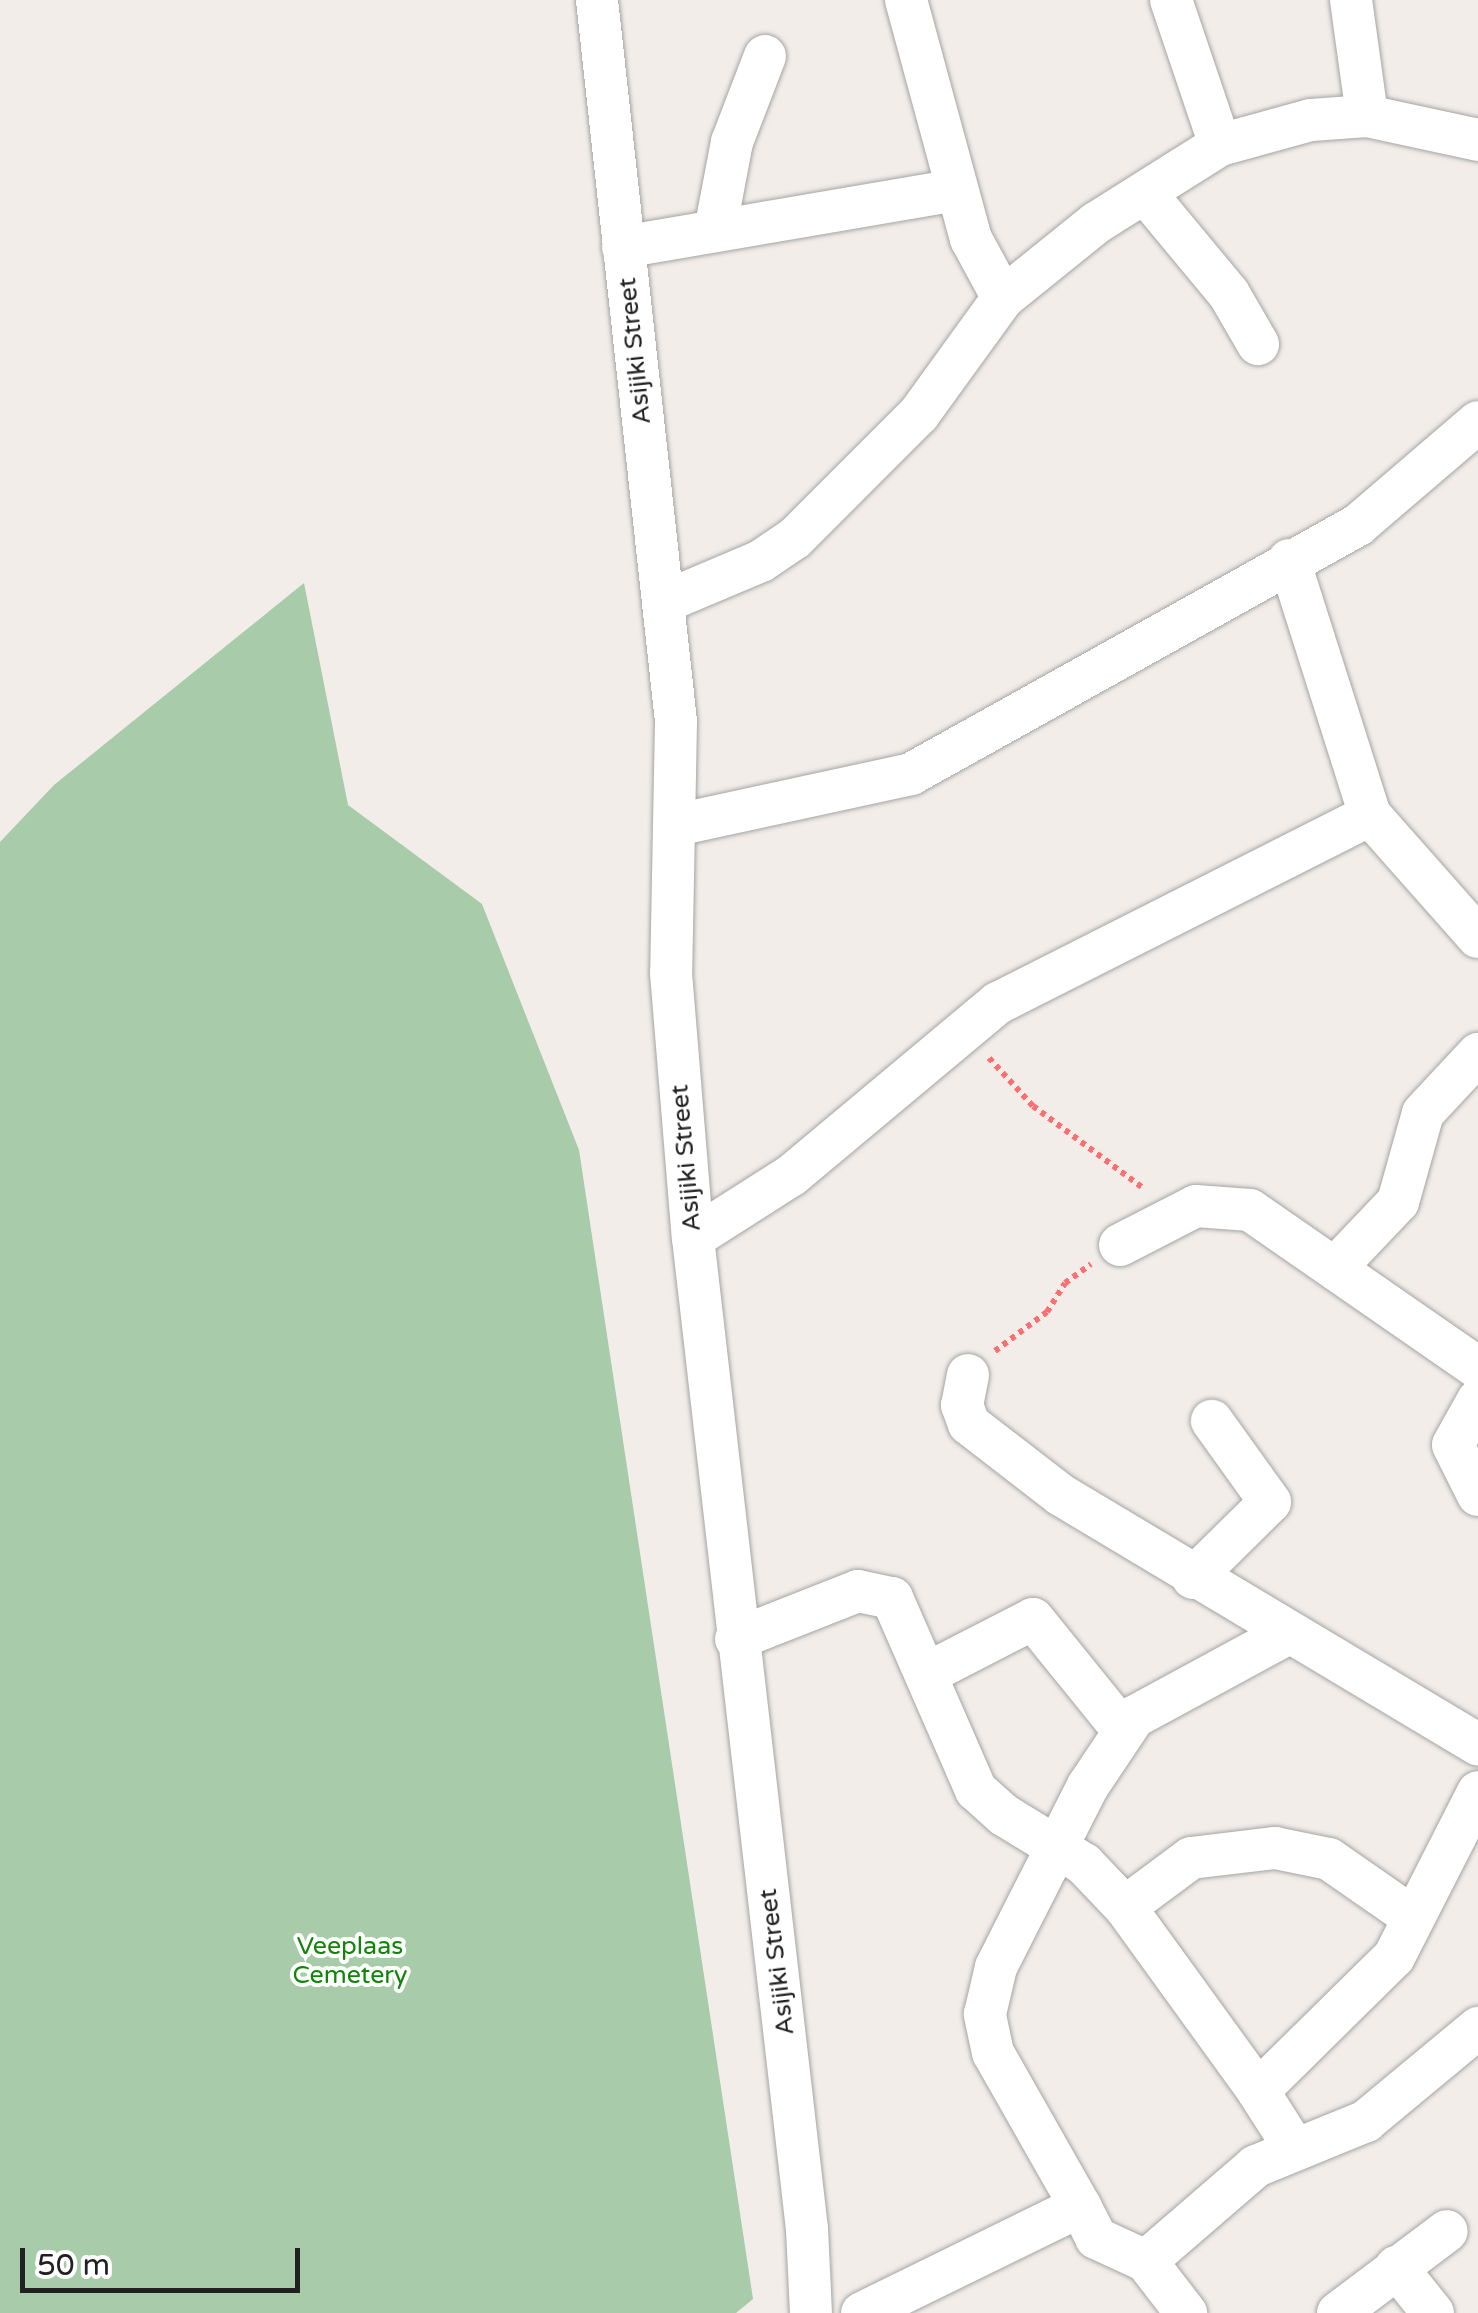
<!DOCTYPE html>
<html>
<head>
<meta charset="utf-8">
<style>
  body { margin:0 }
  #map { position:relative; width:1478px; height:2313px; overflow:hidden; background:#f2ede8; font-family:"Varela Round",sans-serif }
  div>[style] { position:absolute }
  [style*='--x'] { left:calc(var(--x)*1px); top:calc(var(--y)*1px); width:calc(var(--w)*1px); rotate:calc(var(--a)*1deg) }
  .cemetery>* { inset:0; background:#a8cba9 }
  .path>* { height:6px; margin-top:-3px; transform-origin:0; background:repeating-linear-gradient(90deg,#fd6e71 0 5px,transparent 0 10px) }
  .roads { filter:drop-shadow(0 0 2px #a5a5a5) drop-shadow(0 0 2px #a5a5a5) }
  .minor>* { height:42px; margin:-21px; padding:0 21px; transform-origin:21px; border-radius:21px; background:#fff }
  span { translate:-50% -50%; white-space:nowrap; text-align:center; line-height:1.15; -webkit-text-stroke:8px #fff; paint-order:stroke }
  .street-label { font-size:25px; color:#212121 }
  .park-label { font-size:25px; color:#0f8509 }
  .scale { position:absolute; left:20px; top:2248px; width:280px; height:45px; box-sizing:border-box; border:5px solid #212121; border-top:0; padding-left:12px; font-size:30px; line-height:35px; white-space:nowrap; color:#212121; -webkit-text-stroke:8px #fff; paint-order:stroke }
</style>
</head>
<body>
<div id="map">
  <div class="cemetery">
    <div style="clip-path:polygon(304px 583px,348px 805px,482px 904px,579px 1150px,753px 2299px,736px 2313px,0 2313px,0 842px,54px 785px)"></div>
  </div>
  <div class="path">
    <div style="--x:989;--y:1058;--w:65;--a:47.5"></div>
    <div style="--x:1033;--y:1106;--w:137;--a:36.7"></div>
    <div style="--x:995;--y:1351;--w:65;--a:-36.9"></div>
    <div style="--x:1047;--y:1312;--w:34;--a:-58"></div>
    <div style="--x:1065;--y:1283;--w:32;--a:-36"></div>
  </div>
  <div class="roads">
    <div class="minor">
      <div style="--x:597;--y:0;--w:725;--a:83.75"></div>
      <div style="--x:676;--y:721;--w:252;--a:91.1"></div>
      <div style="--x:671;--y:973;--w:266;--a:85.3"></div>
      <div style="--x:693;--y:1238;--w:998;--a:83.44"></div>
      <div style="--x:807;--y:2229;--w:84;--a:87.3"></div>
      <div style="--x:906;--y:0;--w:248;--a:74.8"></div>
      <div style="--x:971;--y:239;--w:67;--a:61.5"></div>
      <div style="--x:1171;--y:0;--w:153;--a:71.3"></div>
      <div style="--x:1351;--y:0;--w:117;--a:82.1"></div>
      <div style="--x:1146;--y:194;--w:130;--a:50.3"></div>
      <div style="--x:1229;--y:294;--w:58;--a:59.9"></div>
      <div style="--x:715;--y:231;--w:91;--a:-79.2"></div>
      <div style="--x:732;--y:142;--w:92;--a:-69"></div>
      <div style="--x:623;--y:247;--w:338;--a:-9.7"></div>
      <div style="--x:1289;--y:560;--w:268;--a:72.4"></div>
      <div style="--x:1370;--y:815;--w:163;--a:48.5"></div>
      <div style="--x:664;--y:602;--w:105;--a:-22.9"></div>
      <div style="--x:761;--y:561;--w:41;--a:-34.1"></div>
      <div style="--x:795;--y:538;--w:175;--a:-45"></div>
      <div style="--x:919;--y:414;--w:143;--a:-54.1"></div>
      <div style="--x:1003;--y:298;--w:119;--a:-38.9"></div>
      <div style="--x:1096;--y:223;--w:146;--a:-32.2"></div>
      <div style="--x:1220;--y:145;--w:94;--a:-15.4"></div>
      <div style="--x:1311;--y:120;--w:56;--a:-4.1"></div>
      <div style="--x:1367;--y:116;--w:114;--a:12.2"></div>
      <div style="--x:676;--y:825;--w:240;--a:-12.2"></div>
      <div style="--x:911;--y:774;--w:512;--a:-29.12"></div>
      <div style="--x:1358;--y:525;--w:158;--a:-40.6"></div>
      <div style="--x:693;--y:1238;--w:117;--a:-32.5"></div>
      <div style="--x:792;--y:1175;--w:268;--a:-39.9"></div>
      <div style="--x:998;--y:1003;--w:417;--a:-26.8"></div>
      <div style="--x:1120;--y:1245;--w:85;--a:-27.2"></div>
      <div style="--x:1196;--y:1206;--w:54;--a:4.2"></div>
      <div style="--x:1250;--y:1210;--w:277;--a:34.7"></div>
      <div style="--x:1336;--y:1267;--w:90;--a:-46.4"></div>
      <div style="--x:1398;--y:1202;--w:92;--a:-74.3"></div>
      <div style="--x:1423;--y:1113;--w:81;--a:-47"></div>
      <div style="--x:968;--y:1375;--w:31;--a:101"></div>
      <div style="--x:962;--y:1405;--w:20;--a:70"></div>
      <div style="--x:969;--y:1424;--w:116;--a:37.7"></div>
      <div style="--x:1061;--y:1495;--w:486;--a:30.9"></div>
      <div style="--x:1478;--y:1400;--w:51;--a:119.1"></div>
      <div style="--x:1453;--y:1445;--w:56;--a:63.4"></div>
      <div style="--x:1193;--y:1578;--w:108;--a:-44.6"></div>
      <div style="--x:1270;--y:1502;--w:100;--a:-125.6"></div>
      <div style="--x:736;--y:1639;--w:131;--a:-21.5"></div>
      <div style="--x:858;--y:1591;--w:35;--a:12"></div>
      <div style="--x:892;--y:1598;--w:210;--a:66.4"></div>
      <div style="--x:976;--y:1790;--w:38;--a:42"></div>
      <div style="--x:1004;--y:1815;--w:94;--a:31.5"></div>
      <div style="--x:1084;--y:1864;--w:59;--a:46.4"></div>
      <div style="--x:1125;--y:1907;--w:227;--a:54.1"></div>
      <div style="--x:926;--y:1674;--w:120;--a:-27.2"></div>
      <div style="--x:1033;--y:1619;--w:143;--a:51"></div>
      <div style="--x:1125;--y:1907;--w:82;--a:-36.6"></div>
      <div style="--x:1191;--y:1858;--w:85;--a:-6.8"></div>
      <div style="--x:1275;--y:1848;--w:55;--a:11.5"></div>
      <div style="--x:1329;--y:1859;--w:103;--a:34.8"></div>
      <div style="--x:1293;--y:2146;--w:65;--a:-122.5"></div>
      <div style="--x:1258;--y:2091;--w:191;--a:-44.6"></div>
      <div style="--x:1394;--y:1957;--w:185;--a:-63"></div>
      <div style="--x:1080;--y:2206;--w:176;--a:-119.6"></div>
      <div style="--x:993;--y:2053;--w:40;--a:-102"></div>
      <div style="--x:985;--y:2014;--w:48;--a:-76.8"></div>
      <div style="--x:996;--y:1967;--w:203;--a:-63.1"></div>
      <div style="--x:1088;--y:1786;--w:83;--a:-56.3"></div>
      <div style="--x:1134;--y:1717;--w:174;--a:-28.5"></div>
      <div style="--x:1146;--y:2261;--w:66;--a:52.4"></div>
      <div style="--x:1396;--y:2267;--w:59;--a:51.2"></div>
      <div style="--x:862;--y:2313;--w:243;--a:-26.1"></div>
      <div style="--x:1080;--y:2206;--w:36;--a:63"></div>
      <div style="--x:1096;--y:2238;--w:55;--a:24.7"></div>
      <div style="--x:1146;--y:2261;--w:145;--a:-40.8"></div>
      <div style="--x:1256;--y:2166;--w:119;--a:-22.2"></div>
      <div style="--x:1366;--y:2121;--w:146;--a:-39.7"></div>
      <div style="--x:1338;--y:2313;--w:136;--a:-37"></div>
    </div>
  </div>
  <div class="street-label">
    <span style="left:635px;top:351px;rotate:-96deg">Asijiki Street</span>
    <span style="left:686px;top:1158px;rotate:-95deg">Asijiki Street</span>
    <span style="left:777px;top:1962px;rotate:-97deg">Asijiki Street</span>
  </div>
  <div class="park-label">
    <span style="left:350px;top:1961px">Veeplaas<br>Cemetery</span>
  </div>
  <div class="scale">50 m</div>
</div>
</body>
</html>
